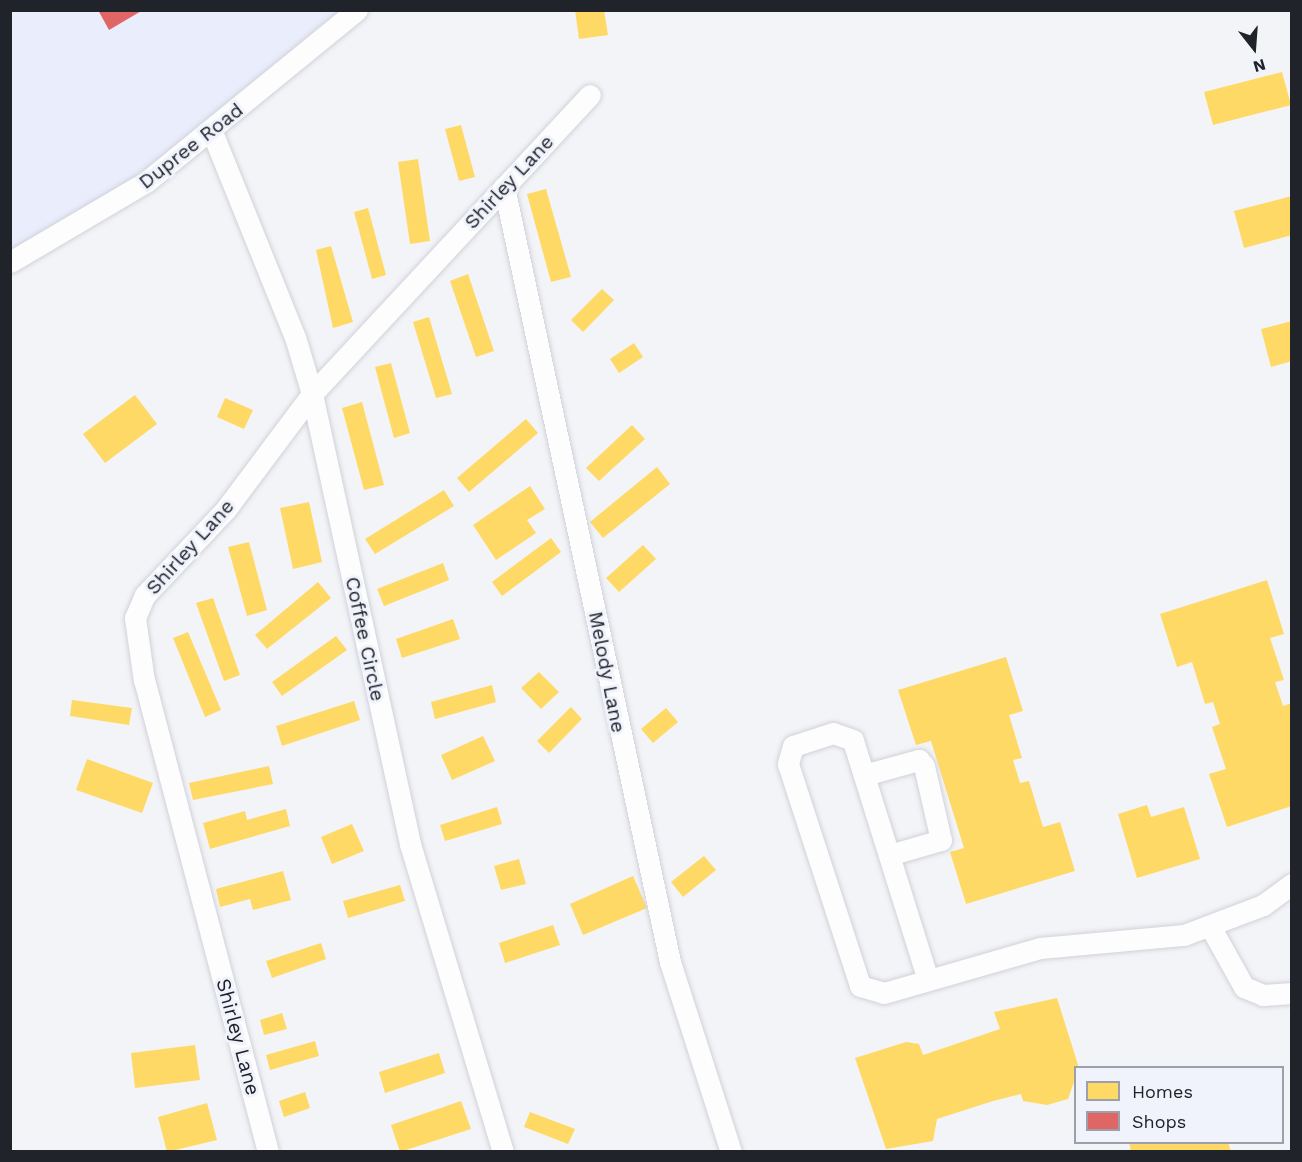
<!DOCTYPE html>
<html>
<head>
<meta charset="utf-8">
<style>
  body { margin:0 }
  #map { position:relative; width:1302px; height:1162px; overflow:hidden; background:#f3f4f8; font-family:"Work Sans",sans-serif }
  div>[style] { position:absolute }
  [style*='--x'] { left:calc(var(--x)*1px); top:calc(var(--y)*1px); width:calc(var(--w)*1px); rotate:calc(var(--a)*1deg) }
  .built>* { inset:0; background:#e9edfc }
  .homes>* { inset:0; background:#ffd966 }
  .shops>* { inset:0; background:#e06666 }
  .roads { filter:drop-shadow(0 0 2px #d0d2d8) drop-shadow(0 0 2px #d0d2d8) }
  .minor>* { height:21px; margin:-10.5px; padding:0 10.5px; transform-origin:10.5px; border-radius:10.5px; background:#fdfdfe }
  span { translate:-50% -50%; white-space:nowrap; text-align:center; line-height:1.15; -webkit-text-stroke:6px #f0f3fb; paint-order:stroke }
  .street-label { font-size:20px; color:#21232b }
  .frame { position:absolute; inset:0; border:12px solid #21232b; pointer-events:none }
  .legend { position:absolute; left:1074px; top:1066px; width:210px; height:78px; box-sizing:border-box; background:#f0f3fb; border:2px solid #9da0a8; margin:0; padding:8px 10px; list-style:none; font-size:18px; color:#21232b }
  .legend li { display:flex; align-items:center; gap:12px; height:30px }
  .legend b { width:30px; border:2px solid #9da0a8 }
  .north { position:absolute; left:1224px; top:18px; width:60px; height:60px; -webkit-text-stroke:4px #f0f3fb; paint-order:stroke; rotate:163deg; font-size:16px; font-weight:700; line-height:24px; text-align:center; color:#21232b }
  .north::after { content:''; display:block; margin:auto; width:21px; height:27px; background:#21232b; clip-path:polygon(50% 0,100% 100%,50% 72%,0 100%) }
</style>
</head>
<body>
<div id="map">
  <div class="built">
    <div style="clip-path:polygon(11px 11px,361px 11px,11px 269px)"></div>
  </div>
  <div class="homes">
    <div style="clip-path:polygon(575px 10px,604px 10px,608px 35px,579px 39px)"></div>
    <div style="clip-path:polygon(1282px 72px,1291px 105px,1213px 125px,1204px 92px)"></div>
    <div style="clip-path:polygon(461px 125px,475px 177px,459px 181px,445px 129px)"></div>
    <div style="clip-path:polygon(418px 159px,430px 241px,410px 244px,398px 162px)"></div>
    <div style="clip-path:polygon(546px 189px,571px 277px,551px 282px,527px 194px)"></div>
    <div style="clip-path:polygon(1292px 196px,1292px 235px,1244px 248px,1234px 211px)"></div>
    <div style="clip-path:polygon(368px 208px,386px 275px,372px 279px,354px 212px)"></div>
    <div style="clip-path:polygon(331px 246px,353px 322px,333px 328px,316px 250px)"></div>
    <div style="clip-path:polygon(468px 274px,494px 351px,476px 357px,450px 281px)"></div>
    <div style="clip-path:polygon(602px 289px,614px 300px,583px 332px,571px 320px)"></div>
    <div style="clip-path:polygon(429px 317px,452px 394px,436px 398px,413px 322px)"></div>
    <div style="clip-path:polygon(1292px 321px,1292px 361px,1271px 367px,1261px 329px)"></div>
    <div style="clip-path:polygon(634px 343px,643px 357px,619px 373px,610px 359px)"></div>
    <div style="clip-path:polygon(391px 363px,410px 433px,394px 438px,375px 367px)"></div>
    <div style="clip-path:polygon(135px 395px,157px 424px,105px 463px,83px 434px)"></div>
    <div style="clip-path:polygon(225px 398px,253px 410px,244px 429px,217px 417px)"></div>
    <div style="clip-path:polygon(362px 402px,384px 485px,364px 490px,342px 408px)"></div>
    <div style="clip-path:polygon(526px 419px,538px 433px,469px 492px,457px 478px)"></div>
    <div style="clip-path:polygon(632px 425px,645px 439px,599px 481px,586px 468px)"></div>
    <div style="clip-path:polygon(657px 467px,670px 484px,603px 538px,590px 522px)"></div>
    <div style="clip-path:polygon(530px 486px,545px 509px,527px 520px,536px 533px,496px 560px,473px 525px)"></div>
    <div style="clip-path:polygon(444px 490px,454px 506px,375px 554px,365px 539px)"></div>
    <div style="clip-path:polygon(309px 502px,322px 562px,293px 569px,280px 508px)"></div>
    <div style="clip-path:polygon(551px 538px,561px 552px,502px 596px,492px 582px)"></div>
    <div style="clip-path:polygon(249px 542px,267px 610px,247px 616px,228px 547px)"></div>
    <div style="clip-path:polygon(643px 545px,656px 559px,619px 592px,606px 578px)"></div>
    <div style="clip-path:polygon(443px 563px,449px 580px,384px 606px,377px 589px)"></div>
    <div style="clip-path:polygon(1267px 580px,1284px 634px,1270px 638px,1284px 680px,1275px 682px,1283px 706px,1292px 703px,1292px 806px,1227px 827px,1209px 774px,1226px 769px,1212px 727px,1220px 724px,1213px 702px,1205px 704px,1192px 662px,1177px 667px,1160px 614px)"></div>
    <div style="clip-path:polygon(318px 582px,331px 598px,267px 649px,255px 635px)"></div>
    <div style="clip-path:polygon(213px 598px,240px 675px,224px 681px,196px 603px)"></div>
    <div style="clip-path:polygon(453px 619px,460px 639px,402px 658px,396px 639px)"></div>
    <div style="clip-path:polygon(188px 632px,221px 710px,205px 717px,173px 638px)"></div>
    <div style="clip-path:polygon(336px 636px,347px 650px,282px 696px,272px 682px)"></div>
    <div style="clip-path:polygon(1006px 657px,1023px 711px,1009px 715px,1022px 758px,1013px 760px,1020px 783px,1029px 781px,1043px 827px,1060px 822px,1075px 871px,966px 904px,950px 852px,964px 848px,931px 741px,916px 745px,898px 690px)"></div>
    <div style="clip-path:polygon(539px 672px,559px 692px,541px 709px,521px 688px)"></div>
    <div style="clip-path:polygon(492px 685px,496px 702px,435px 719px,431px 702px)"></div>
    <div style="clip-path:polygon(72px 700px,132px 708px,129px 725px,70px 716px)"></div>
    <div style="clip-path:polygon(354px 701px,360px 720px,282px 746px,276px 726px)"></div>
    <div style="clip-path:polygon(571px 707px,582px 719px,549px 753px,537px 741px)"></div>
    <div style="clip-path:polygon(666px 708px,678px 722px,653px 743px,641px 729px)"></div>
    <div style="clip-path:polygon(483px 736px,495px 761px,452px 780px,441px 755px)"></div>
    <div style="clip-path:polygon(87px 759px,153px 783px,142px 813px,76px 790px)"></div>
    <div style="clip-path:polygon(269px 766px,273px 784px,193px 800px,189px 783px)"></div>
    <div style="clip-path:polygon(1147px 805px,1151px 817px,1184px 807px,1200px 859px,1137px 878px,1118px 814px)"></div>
    <div style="clip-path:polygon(497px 807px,502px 824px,445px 841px,440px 825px)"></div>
    <div style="clip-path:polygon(286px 809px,290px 826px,210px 849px,203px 823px,245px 811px,247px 820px)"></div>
    <div style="clip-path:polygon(352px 824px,364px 851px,332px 864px,321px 837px)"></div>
    <div style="clip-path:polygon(704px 856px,716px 870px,683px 897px,671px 882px)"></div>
    <div style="clip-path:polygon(519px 859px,526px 884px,501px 890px,494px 866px)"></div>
    <div style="clip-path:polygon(283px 871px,291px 900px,253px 910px,250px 899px,220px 907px,216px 889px)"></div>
    <div style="clip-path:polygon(633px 876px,647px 908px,583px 935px,570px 904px)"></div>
    <div style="clip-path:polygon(400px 885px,405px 901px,348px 918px,343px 901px)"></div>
    <div style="clip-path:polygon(553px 925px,560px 945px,505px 963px,499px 943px)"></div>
    <div style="clip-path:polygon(321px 943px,326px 959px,272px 978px,266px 961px)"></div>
    <div style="clip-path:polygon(1057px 998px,1079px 1068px,1068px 1099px,1047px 1105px,1023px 1101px,1021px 1094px,993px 1101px,937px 1119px,933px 1141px,886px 1149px,855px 1058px,906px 1042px,919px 1044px,923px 1055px,1000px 1029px,994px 1012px)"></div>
    <div style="clip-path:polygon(282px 1013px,287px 1029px,264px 1035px,260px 1020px)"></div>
    <div style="clip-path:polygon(315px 1041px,319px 1056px,270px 1070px,266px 1055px)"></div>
    <div style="clip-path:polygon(195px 1045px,200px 1080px,135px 1088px,131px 1053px)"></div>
    <div style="clip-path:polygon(439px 1053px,445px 1073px,385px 1093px,379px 1072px)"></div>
    <div style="clip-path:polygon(305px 1092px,310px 1108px,284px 1117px,279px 1101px)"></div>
    <div style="clip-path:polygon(461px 1101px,471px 1129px,400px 1152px,391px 1125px)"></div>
    <div style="clip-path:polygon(207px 1103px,217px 1140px,167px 1152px,158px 1117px)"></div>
    <div style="clip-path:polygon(530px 1112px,575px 1129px,568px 1144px,524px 1127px)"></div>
    <div style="clip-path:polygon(1129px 1142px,1228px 1142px,1231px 1152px,1131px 1152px)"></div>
  </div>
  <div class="shops">
    <div style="clip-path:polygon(98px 10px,143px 10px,109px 30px)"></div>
  </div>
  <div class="roads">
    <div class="minor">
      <div style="--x:212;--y:132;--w:221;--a:68"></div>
      <div style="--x:295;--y:337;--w:59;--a:73.4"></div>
      <div style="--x:312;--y:394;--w:461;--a:77.7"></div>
      <div style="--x:410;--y:844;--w:322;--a:73.2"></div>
      <div style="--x:504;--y:187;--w:793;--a:77.91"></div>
      <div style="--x:670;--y:962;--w:200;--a:72.2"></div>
      <div style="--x:10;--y:262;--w:158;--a:-30.5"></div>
      <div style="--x:146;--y:182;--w:272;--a:-39.2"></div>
      <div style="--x:864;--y:775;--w:57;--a:-15.3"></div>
      <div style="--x:919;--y:760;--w:8;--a:50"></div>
      <div style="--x:924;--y:766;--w:76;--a:77.1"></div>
      <div style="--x:941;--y:840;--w:54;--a:163.9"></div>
      <div style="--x:1211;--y:928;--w:68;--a:60.8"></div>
      <div style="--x:1244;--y:987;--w:21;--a:23"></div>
      <div style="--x:1263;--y:995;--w:29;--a:-4"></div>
      <div style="--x:928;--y:980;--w:251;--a:-107.4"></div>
      <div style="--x:853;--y:740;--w:21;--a:-161"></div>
      <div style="--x:833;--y:733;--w:42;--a:162"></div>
      <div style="--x:793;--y:746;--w:19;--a:106"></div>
      <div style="--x:788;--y:764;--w:233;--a:72"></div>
      <div style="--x:860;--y:986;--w:25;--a:16"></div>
      <div style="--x:884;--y:993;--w:162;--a:-16.1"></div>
      <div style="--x:1040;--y:948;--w:145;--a:-5.2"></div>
      <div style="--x:1184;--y:935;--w:85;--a:-20.8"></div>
      <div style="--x:1263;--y:905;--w:36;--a:-36"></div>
      <div style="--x:268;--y:1152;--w:487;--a:-104.7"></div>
      <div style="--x:144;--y:681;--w:64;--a:-98.1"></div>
      <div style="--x:135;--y:618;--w:25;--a:-67"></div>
      <div style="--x:145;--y:595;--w:118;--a:-46.7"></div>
      <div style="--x:226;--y:509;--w:144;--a:-53.2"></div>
      <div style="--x:312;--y:394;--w:408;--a:-47.1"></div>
    </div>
  </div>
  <div class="street-label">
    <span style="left:191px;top:146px;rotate:-38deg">Dupree Road</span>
    <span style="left:509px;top:182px;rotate:-47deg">Shirley Lane</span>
    <span style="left:190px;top:547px;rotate:-48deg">Shirley Lane</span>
    <span style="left:365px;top:639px;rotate:78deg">Coffee Circle</span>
    <span style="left:607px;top:672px;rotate:79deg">Melody Lane</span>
    <span style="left:238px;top:1037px;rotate:75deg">Shirley Lane</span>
  </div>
  <div class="frame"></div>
  <ul class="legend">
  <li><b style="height:16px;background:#ffd966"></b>Homes</li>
  <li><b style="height:16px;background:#e06666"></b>Shops</li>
  </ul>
  <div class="north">N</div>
</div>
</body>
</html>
